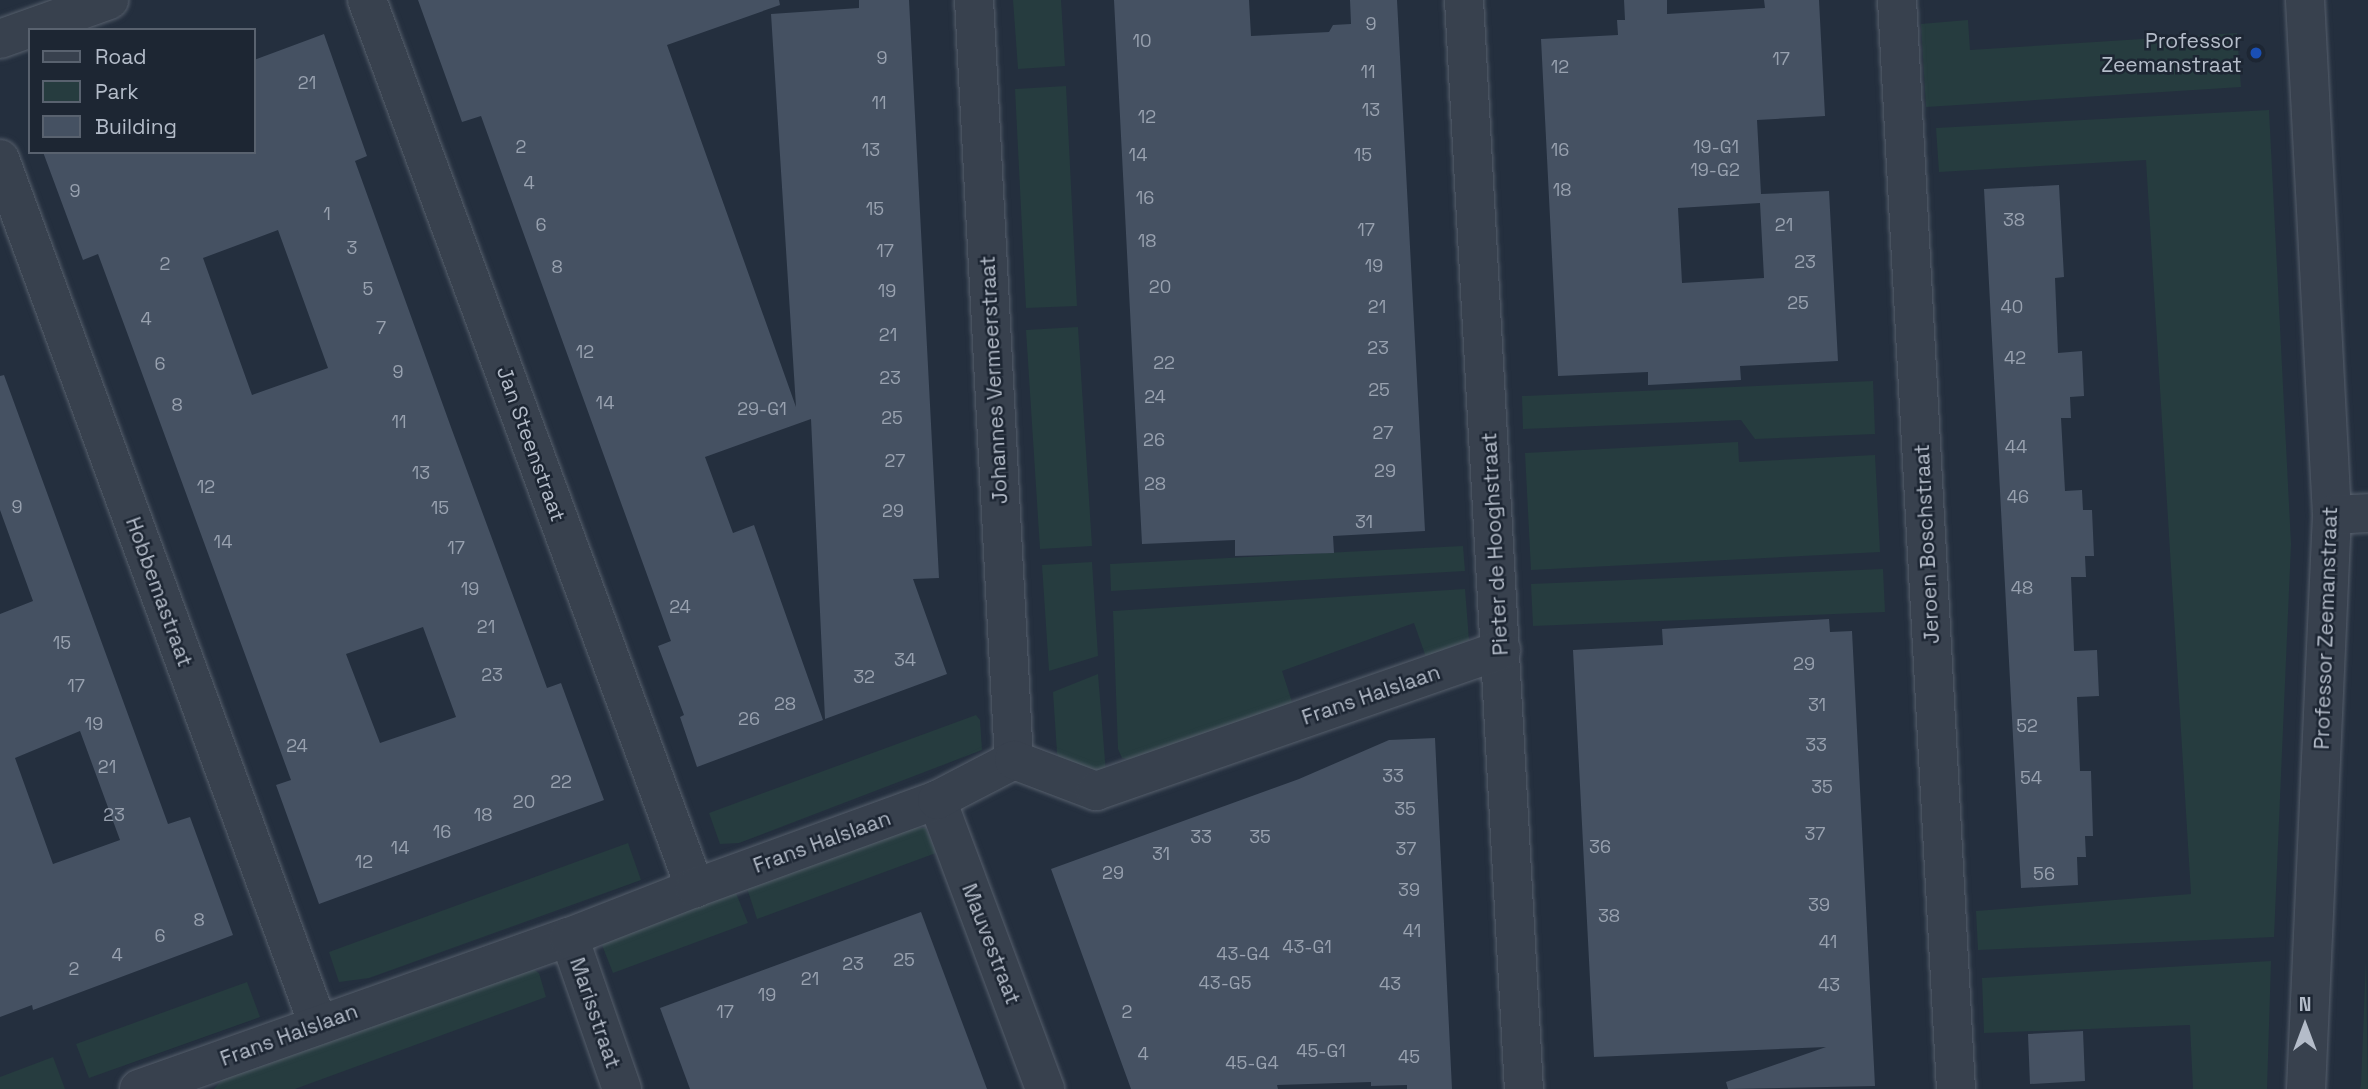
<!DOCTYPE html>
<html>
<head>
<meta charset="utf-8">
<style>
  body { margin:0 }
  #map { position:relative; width:2368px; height:1089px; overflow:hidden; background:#242f3e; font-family:"Space Grotesk",sans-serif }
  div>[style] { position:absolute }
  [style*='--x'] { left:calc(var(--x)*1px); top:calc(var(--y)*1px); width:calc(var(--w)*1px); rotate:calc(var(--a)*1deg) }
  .green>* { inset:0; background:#263c3f }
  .building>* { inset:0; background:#455162 }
  .roads { filter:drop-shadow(0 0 2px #565f6c) drop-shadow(0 0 2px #565f6c) }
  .minor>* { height:38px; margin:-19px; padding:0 19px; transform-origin:19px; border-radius:19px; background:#38414e }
  .dots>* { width:19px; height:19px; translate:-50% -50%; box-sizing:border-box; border:4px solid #1d2633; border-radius:50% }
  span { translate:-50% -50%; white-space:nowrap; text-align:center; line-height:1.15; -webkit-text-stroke:5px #1d2633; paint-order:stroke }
  .number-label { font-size:18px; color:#98a1af }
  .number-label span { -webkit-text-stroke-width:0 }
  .poi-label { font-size:21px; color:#b4bcc9 }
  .right { translate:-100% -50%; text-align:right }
  .street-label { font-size:21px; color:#b4bcc9 }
  .legend { position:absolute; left:28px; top:28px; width:228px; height:126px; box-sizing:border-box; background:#1d2633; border:2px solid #59626f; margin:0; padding:9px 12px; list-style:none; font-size:21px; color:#b4bcc9 }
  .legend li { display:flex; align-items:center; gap:14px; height:35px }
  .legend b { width:35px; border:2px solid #59626f }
  .north { position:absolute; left:2270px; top:991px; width:70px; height:70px; -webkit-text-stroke:5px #1d2633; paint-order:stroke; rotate:0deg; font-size:19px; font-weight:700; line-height:28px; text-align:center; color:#b4bcc9 }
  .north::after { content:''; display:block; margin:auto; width:24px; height:32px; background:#b4bcc9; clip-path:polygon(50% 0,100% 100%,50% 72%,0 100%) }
</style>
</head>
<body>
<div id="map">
  <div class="green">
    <div style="clip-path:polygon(1013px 0,1061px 0,1065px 66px,1018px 69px)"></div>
    <div style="clip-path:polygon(1968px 20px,1970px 50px,2237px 33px,2241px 87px,1926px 107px,1921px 24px)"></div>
    <div style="clip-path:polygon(1066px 86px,1077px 306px,1026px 308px,1015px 89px)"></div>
    <div style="clip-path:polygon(2269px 110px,2291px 544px,2274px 937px,1978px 950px,1976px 911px,2191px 894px,2146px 160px,1939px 172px,1936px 128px)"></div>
    <div style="clip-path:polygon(1078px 327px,1092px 546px,1040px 549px,1026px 330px)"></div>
    <div style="clip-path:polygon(1873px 381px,1875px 434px,1755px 439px,1741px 420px,1523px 429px,1522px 396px)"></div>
    <div style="clip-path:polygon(1738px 442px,1739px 462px,1875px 455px,1880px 552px,1531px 570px,1525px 453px)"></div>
    <div style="clip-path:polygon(1463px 546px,1465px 571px,1111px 591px,1110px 564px)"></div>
    <div style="clip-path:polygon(1092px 562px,1098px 656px,1049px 671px,1042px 565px)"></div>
    <div style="clip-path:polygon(1883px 569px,1885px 612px,1533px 626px,1531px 584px)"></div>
    <div style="clip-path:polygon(1465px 589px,1469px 640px,1426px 657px,1414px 623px,1282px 671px,1293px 705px,1134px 761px,1122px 758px,1118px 749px,1113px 611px)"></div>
    <div style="clip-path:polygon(1098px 674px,1106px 773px,1060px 762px,1057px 753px,1053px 692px)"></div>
    <div style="clip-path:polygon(976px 715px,980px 720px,982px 750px,739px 843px,720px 844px,709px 813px)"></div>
    <div style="clip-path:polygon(901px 826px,926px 828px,936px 853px,757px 919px,746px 885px)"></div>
    <div style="clip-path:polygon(628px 843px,641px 880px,369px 978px,339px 982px,329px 952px)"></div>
    <div style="clip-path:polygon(734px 888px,748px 923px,613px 973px,602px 945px,623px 930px)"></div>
    <div style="clip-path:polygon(2366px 959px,2368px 1089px,2360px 1089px,2361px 1084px)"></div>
    <div style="clip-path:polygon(2271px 961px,2267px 1089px,2193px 1089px,2190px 1025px,1984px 1033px,1982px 978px)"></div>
    <div style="clip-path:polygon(531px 968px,539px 973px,546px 997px,295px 1089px,214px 1089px,224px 1078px)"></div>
    <div style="clip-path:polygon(247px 982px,260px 1017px,89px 1078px,76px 1044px)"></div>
    <div style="clip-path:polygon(53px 1057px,65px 1089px,0 1089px,0 1077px)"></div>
  </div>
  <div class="building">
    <div style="clip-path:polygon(418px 0,779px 0,780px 5px,667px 45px,796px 407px,771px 14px,859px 8px,859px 0,909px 0,939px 578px,913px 579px,947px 674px,825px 719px,811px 419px,705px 457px,733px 533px,754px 525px,823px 720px,697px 767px,680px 717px,684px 715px,658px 646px,671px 641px,481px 116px,462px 122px)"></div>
    <div style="clip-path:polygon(1114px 0,1249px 0,1251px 36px,1329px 32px,1333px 25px,1351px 24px,1350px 0,1397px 0,1425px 531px,1333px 536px,1334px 553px,1235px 556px,1235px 540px,1142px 544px)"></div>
    <div style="clip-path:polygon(evenodd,1624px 0,1667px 0,1667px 14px,1765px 8px,1764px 0,1819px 0,1825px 116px,1757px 120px,1761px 194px,1829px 191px,1838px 361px,1740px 366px,1741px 380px,1686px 383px,1648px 385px,1648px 372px,1558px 376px,1541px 39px,1618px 35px,1617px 20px,1625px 20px,1624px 0,1760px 203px,1764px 278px,1682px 283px,1678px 208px,1760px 203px)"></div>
    <div style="clip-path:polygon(evenodd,324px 34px,367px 156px,355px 161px,452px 430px,547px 688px,561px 683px,604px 800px,319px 904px,276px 785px,291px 780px,132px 346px,98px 254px,83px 260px,43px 152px,254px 152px,254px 60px,324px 34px,278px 230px,328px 368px,252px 395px,203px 258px,278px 230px,324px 34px,423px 627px,456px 717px,380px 743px,346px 654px,423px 627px)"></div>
    <div style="clip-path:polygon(2059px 185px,2064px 277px,2055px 278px,2058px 353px,2082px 351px,2084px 396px,2070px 397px,2071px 418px,2061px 418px,2065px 491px,2082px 490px,2083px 510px,2092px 510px,2094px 556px,2085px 556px,2086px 577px,2071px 577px,2074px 651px,2097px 650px,2099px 696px,2077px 697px,2080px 771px,2091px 771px,2093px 836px,2085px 836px,2086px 857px,2077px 857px,2078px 885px,2021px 888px,1984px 189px)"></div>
    <div style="clip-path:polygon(evenodd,4px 375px,168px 824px,190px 817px,233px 935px,33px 1010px,32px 1005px,0 1017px,0 614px,33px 601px,0 510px,0 376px,4px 375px,80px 731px,120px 840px,53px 864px,15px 758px,80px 731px)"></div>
    <div style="clip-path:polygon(1829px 619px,1830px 632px,1852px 631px,1875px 1086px,1728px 1089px,1726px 1082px,1826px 1047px,1594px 1057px,1573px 650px,1663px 645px,1662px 629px)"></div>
    <div style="clip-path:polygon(1435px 738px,1452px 1089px,1407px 1089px,1407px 1085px,1371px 1086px,1371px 1082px,1277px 1085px,1278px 1089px,1131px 1089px,1051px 869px,1299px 779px,1389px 740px)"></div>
    <div style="clip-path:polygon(921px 912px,987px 1089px,690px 1089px,660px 1008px)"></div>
    <div style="clip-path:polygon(2083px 1031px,2085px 1081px,2030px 1084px,2028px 1034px)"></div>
  </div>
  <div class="roads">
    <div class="minor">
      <div style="--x:367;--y:0;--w:947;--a:69.73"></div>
      <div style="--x:974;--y:0;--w:761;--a:86.99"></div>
      <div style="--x:1464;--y:0;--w:1091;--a:86.85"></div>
      <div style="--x:1897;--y:0;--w:1091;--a:86.9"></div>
      <div style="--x:2305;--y:0;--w:516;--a:87"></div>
      <div style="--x:2332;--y:515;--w:575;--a:92.59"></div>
      <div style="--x:0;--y:39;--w:116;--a:-19.7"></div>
      <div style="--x:0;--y:159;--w:922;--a:69.82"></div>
      <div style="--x:2332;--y:515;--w:36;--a:-3"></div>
      <div style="--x:937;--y:800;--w:309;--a:69.5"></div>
      <div style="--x:569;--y:937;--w:161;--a:70.8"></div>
      <div style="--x:139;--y:1089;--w:456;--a:-19.5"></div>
      <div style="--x:569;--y:937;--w:135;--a:-21.3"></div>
      <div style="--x:695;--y:888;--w:258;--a:-20"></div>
      <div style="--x:937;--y:800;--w:87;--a:-27.5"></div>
      <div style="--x:1014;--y:760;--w:88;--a:20.7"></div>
      <div style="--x:1096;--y:791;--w:429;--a:-19.2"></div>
    </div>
  </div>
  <div class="dots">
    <div style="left:2256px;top:53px;background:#1a4fb4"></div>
  </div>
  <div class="number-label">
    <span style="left:1371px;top:24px">9</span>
    <span style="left:1142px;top:41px">10</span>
    <span style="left:882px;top:58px">9</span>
    <span style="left:1781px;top:59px">17</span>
    <span style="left:1560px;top:67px">12</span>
    <span style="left:1368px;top:72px">11</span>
    <span style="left:307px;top:83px">21</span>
    <span style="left:879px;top:103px">11</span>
    <span style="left:1371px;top:110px">13</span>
    <span style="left:1147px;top:117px">12</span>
    <span style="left:521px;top:147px">2</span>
    <span style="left:1716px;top:147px">19-G1</span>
    <span style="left:871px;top:150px">13</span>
    <span style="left:1560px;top:150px">16</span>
    <span style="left:1138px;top:155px">14</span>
    <span style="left:1363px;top:155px">15</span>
    <span style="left:1715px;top:170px">19-G2</span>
    <span style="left:529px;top:183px">4</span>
    <span style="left:1562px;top:190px">18</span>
    <span style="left:75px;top:191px">9</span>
    <span style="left:1145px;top:198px">16</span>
    <span style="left:875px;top:209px">15</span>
    <span style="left:327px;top:214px">1</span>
    <span style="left:2014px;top:220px">38</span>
    <span style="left:541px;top:225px">6</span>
    <span style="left:1784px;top:225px">21</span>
    <span style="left:1366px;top:230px">17</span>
    <span style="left:1147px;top:241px">18</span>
    <span style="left:352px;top:248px">3</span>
    <span style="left:885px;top:251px">17</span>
    <span style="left:1805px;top:262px">23</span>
    <span style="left:165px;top:264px">2</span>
    <span style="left:1374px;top:266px">19</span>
    <span style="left:557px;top:267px">8</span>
    <span style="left:1160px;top:287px">20</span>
    <span style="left:368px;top:289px">5</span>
    <span style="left:887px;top:291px">19</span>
    <span style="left:1798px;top:303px">25</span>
    <span style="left:1377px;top:307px">21</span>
    <span style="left:2012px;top:307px">40</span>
    <span style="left:146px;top:319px">4</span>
    <span style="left:381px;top:328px">7</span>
    <span style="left:888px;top:335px">21</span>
    <span style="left:1378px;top:348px">23</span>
    <span style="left:585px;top:352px">12</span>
    <span style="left:2015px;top:358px">42</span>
    <span style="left:1164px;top:363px">22</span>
    <span style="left:160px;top:364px">6</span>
    <span style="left:398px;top:372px">9</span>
    <span style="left:890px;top:378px">23</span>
    <span style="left:1379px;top:390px">25</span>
    <span style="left:1155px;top:397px">24</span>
    <span style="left:605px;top:403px">14</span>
    <span style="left:177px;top:405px">8</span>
    <span style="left:762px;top:409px">29-G1</span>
    <span style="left:892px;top:418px">25</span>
    <span style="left:399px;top:422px">11</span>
    <span style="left:1383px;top:433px">27</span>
    <span style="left:1154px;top:440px">26</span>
    <span style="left:2016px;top:447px">44</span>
    <span style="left:895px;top:461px">27</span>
    <span style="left:1385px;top:471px">29</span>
    <span style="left:421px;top:473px">13</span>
    <span style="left:1155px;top:484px">28</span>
    <span style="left:206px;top:487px">12</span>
    <span style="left:2018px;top:497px">46</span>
    <span style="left:17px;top:507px">9</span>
    <span style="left:440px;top:508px">15</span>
    <span style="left:893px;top:511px">29</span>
    <span style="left:1364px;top:522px">31</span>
    <span style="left:223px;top:542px">14</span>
    <span style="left:456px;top:548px">17</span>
    <span style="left:2022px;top:588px">48</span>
    <span style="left:470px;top:589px">19</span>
    <span style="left:680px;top:607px">24</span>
    <span style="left:486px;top:627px">21</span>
    <span style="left:62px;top:643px">15</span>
    <span style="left:905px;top:660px">34</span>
    <span style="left:1804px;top:664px">29</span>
    <span style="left:492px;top:675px">23</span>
    <span style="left:864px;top:677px">32</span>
    <span style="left:76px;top:686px">17</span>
    <span style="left:785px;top:704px">28</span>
    <span style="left:1817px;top:705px">31</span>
    <span style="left:749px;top:719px">26</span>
    <span style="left:94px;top:724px">19</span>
    <span style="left:2027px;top:726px">52</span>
    <span style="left:1816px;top:745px">33</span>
    <span style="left:297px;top:746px">24</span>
    <span style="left:107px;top:767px">21</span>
    <span style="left:1393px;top:776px">33</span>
    <span style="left:2031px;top:778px">54</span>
    <span style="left:561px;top:782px">22</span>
    <span style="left:1822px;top:787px">35</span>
    <span style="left:524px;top:802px">20</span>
    <span style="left:1405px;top:809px">35</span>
    <span style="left:114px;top:815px">23</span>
    <span style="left:483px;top:815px">18</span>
    <span style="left:442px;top:832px">16</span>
    <span style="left:1815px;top:834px">37</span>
    <span style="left:1201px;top:837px">33</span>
    <span style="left:1260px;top:837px">35</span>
    <span style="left:1600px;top:847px">36</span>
    <span style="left:400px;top:848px">14</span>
    <span style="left:1406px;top:849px">37</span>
    <span style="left:1161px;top:854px">31</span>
    <span style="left:364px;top:862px">12</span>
    <span style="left:1113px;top:873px">29</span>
    <span style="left:2044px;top:874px">56</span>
    <span style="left:1409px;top:890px">39</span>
    <span style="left:1819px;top:905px">39</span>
    <span style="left:1609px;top:916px">38</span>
    <span style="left:199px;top:920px">8</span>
    <span style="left:1412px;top:931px">41</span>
    <span style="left:160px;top:936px">6</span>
    <span style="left:1828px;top:942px">41</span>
    <span style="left:1307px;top:947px">43-G1</span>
    <span style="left:1243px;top:954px">43-G4</span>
    <span style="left:117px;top:955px">4</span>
    <span style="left:904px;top:960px">25</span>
    <span style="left:853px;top:964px">23</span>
    <span style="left:74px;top:969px">2</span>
    <span style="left:810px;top:979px">21</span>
    <span style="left:1225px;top:983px">43-G5</span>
    <span style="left:1390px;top:984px">43</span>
    <span style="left:1829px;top:985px">43</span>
    <span style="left:767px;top:995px">19</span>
    <span style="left:725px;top:1012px">17</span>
    <span style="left:1127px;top:1012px">2</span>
    <span style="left:1321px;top:1051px">45-G1</span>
    <span style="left:1143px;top:1054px">4</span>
    <span style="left:1409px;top:1057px">45</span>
    <span style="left:1252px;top:1063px">45-G4</span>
  </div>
  <div class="poi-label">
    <span class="right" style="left:2242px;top:53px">Professor<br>Zeemanstraat</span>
  </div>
  <div class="street-label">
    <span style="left:994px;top:380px;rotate:-93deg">Johannes Vermeerstraat</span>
    <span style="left:531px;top:444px;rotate:70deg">Jan Steenstraat</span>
    <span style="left:1495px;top:544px;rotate:-93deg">Pieter de Hooghstraat</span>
    <span style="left:1927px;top:544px;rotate:-93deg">Jeroen Boschstraat</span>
    <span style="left:159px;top:592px;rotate:70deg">Hobbemastraat</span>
    <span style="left:2326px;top:628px;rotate:-88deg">Professor Zeemanstraat</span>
    <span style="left:1371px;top:695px;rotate:-19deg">Frans Halslaan</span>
    <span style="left:822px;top:842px;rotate:-20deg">Frans Halslaan</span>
    <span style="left:991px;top:944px;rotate:69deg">Mauvestraat</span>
    <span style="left:595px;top:1013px;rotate:71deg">Marisstraat</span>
    <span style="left:289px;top:1035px;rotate:-20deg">Frans Halslaan</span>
  </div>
  <ul class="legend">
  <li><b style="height:9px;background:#38414e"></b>Road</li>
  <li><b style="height:19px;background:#263c3f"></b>Park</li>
  <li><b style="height:19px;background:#455162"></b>Building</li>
  </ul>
  <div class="north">N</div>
</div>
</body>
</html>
